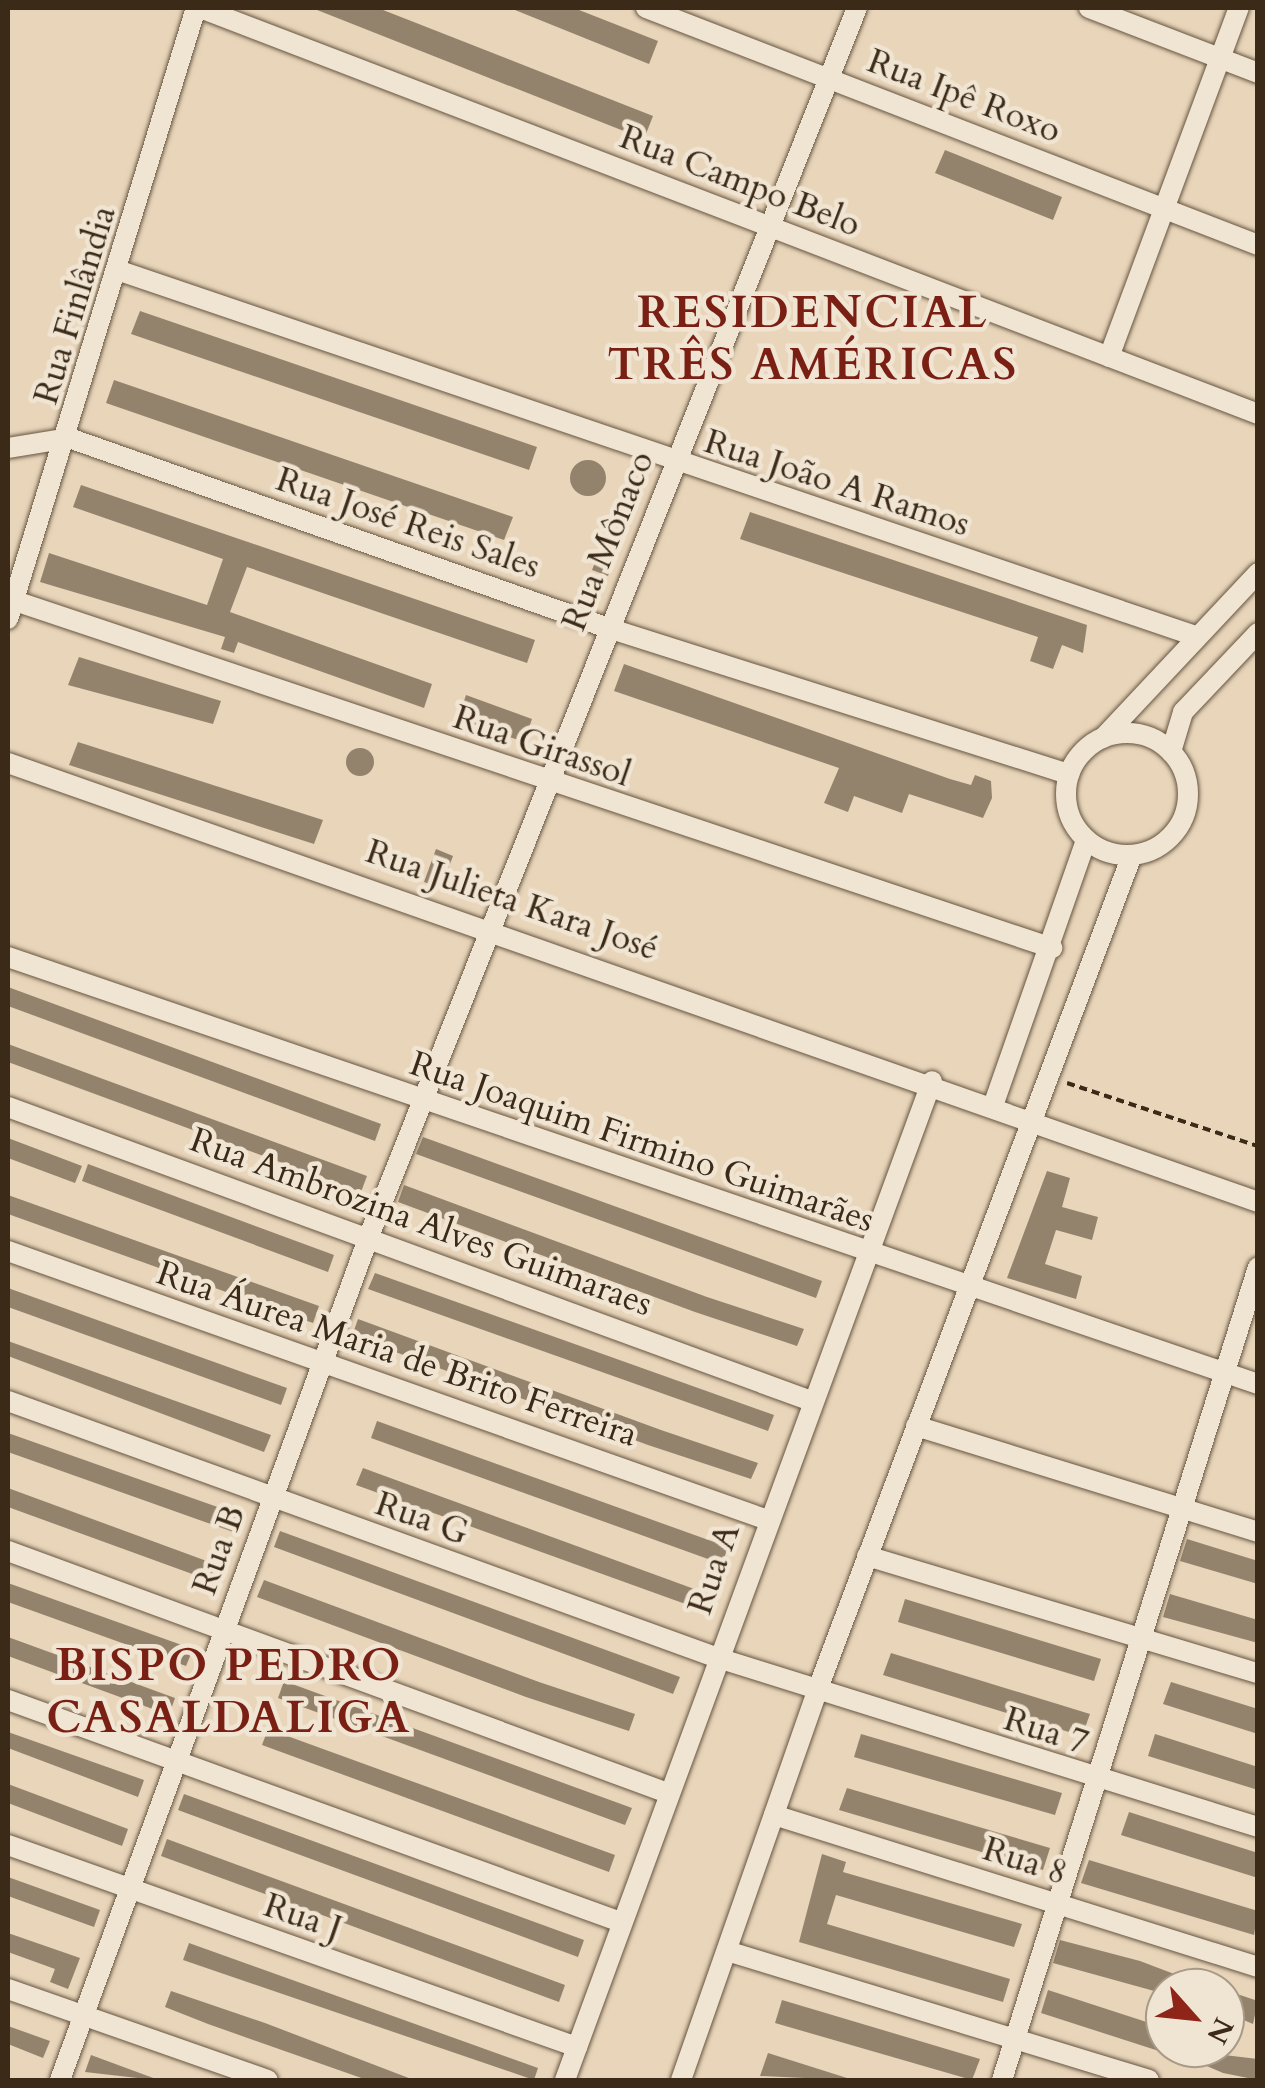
<!DOCTYPE html>
<html>
<head>
<meta charset="utf-8">
<style>
  body { margin:0 }
  #map { position:relative; width:1265px; height:2088px; overflow:hidden; background:#e8d5ba; font-family:Cardo,serif }
  div>[style] { position:absolute }
  [style*='--x'] { left:calc(var(--x)*1px); top:calc(var(--y)*1px); width:calc(var(--w)*1px); rotate:calc(var(--a)*1deg) }
  .building>* { inset:0; background:#94836c }
  .round { border-radius:50% }
  .path>* { height:4px; margin-top:-2px; transform-origin:0; background:repeating-linear-gradient(90deg,#3a2a17 0 8px,transparent 0 13px) }
  .roads { filter:drop-shadow(0 0 2px #665540) drop-shadow(0 0 2px #665540) }
  .minor>* { height:20px; margin:-10px; padding:0 10px; transform-origin:10px; border-radius:10px; background:#f0e4d2 }
  .minor>.ring { margin:-10px; padding:0; box-sizing:content-box; background:none; border:20px solid #f0e4d2; border-radius:50% }
  span { translate:-50% -50%; white-space:nowrap; text-align:center; line-height:1.15; -webkit-text-stroke:9px #f0e4d2; paint-order:stroke }
  .street-label { font-size:35px; color:#3a2a17 }
  .district-label { font-size:45px; color:#7a1f14; font-weight:700; letter-spacing:2.5px }
  .frame { position:absolute; inset:0; border:10px solid #3a2a17; pointer-events:none }
  .north { position:absolute; left:1145px; top:1968px; width:100px; height:100px; box-sizing:border-box; background:#f0e4d2; border:2px solid #a79a87; border-radius:50%; rotate:117deg; font-size:28px; font-weight:700; line-height:40px; text-align:center; color:#3a2a17 }
  .north::after { content:''; display:block; margin:auto; width:35px; height:45px; background:#8f2418; clip-path:polygon(50% 0,100% 100%,50% 72%,0 100%) }
</style>
</head>
<body>
<div id="map">
  <div class="building">
    <div style="clip-path:polygon(312px 8px,378px 8px,653px 116px,644px 139px)"></div>
    <div style="clip-path:polygon(510px 8px,574px 8px,658px 41px,649px 64px)"></div>
    <div style="clip-path:polygon(945px 150px,1062px 197px,1053px 220px,935px 173px)"></div>
    <div style="clip-path:polygon(140px 311px,537px 447px,529px 470px,131px 334px)"></div>
    <div style="clip-path:polygon(114px 380px,513px 517px,504px 540px,106px 403px)"></div>
    <div class="round" style="left:570px;top:460px;width:36px;height:36px"></div>
    <div style="clip-path:polygon(81px 485px,535px 640px,527px 663px,247px 567px,230px 612px,432px 684px,424px 708px,238px 642px,234px 653px,221px 649px,225px 637px,40px 582px,49px 553px,207px 605px,223px 559px,73px 507px)"></div>
    <div style="clip-path:polygon(750px 512px,1087px 625px,1083px 653px,1062px 645px,1053px 669px,1030px 661px,1038px 637px,740px 539px)"></div>
    <div style="clip-path:polygon(601px 547px,616px 552px,608px 576px,592px 570px)"></div>
    <div style="clip-path:polygon(79px 657px,221px 701px,213px 724px,68px 685px)"></div>
    <div style="clip-path:polygon(624px 664px,950px 779px,971px 785px,975px 775px,991px 781px,992px 798px,983px 818px,909px 794px,902px 813px,854px 796px,848px 812px,824px 803px,839px 768px,614px 691px)"></div>
    <div style="clip-path:polygon(466px 695px,532px 719px,524px 742px,458px 719px)"></div>
    <div style="clip-path:polygon(78px 742px,323px 820px,314px 844px,69px 765px)"></div>
    <div class="round" style="left:346px;top:748px;width:28px;height:28px"></div>
    <div style="clip-path:polygon(436px 849px,453px 856px,441px 888px,424px 882px)"></div>
    <div style="clip-path:polygon(8px 987px,381px 1124px,375px 1141px,8px 1006px)"></div>
    <div style="clip-path:polygon(8px 1044px,367px 1176px,361px 1192px,8px 1062px)"></div>
    <div style="clip-path:polygon(423px 1137px,822px 1281px,816px 1298px,416px 1154px)"></div>
    <div style="clip-path:polygon(8px 1138px,82px 1166px,75px 1183px,8px 1158px)"></div>
    <div style="clip-path:polygon(88px 1164px,334px 1255px,328px 1272px,82px 1181px)"></div>
    <div style="clip-path:polygon(1047px 1171px,1070px 1178px,1062px 1207px,1098px 1217px,1092px 1240px,1056px 1230px,1045px 1264px,1082px 1276px,1076px 1299px,1007px 1278px)"></div>
    <div style="clip-path:polygon(404px 1185px,707px 1297px,804px 1329px,797px 1346px,695px 1312px,398px 1202px)"></div>
    <div style="clip-path:polygon(8px 1195px,319px 1306px,313px 1323px,8px 1214px)"></div>
    <div style="clip-path:polygon(375px 1273px,774px 1415px,768px 1431px,368px 1289px)"></div>
    <div style="clip-path:polygon(8px 1288px,287px 1388px,281px 1405px,8px 1307px)"></div>
    <div style="clip-path:polygon(358px 1319px,661px 1430px,758px 1463px,751px 1479px,648px 1445px,352px 1336px)"></div>
    <div style="clip-path:polygon(8px 1341px,271px 1435px,264px 1452px,8px 1356px)"></div>
    <div style="clip-path:polygon(377px 1421px,728px 1547px,722px 1564px,371px 1438px)"></div>
    <div style="clip-path:polygon(8px 1433px,243px 1516px,236px 1533px,8px 1452px)"></div>
    <div style="clip-path:polygon(363px 1468px,708px 1594px,702px 1610px,356px 1485px)"></div>
    <div style="clip-path:polygon(8px 1488px,223px 1567px,217px 1583px,8px 1507px)"></div>
    <div style="clip-path:polygon(280px 1531px,680px 1677px,673px 1694px,274px 1547px)"></div>
    <div style="clip-path:polygon(1187px 1539px,1258px 1561px,1258px 1584px,1180px 1561px)"></div>
    <div style="clip-path:polygon(264px 1580px,539px 1682px,635px 1714px,629px 1731px,526px 1697px,257px 1597px)"></div>
    <div style="clip-path:polygon(8px 1583px,193px 1649px,186px 1666px,8px 1602px)"></div>
    <div style="clip-path:polygon(1170px 1594px,1258px 1620px,1258px 1643px,1163px 1617px)"></div>
    <div style="clip-path:polygon(905px 1599px,1101px 1659px,1094px 1681px,898px 1622px)"></div>
    <div style="clip-path:polygon(8px 1637px,175px 1698px,169px 1715px,8px 1656px)"></div>
    <div style="clip-path:polygon(891px 1653px,1090px 1714px,1082px 1736px,883px 1675px)"></div>
    <div style="clip-path:polygon(284px 1681px,632px 1808px,625px 1825px,278px 1698px)"></div>
    <div style="clip-path:polygon(1171px 1682px,1258px 1709px,1258px 1734px,1163px 1704px)"></div>
    <div style="clip-path:polygon(268px 1729px,615px 1855px,609px 1872px,262px 1745px)"></div>
    <div style="clip-path:polygon(8px 1732px,144px 1780px,138px 1797px,8px 1748px)"></div>
    <div style="clip-path:polygon(861px 1734px,1062px 1793px,1055px 1815px,854px 1757px)"></div>
    <div style="clip-path:polygon(1155px 1734px,1258px 1767px,1258px 1790px,1148px 1756px)"></div>
    <div style="clip-path:polygon(8px 1784px,128px 1829px,122px 1846px,8px 1803px)"></div>
    <div style="clip-path:polygon(847px 1788px,1050px 1848px,1043px 1870px,839px 1810px)"></div>
    <div style="clip-path:polygon(184px 1794px,584px 1940px,578px 1957px,178px 1810px)"></div>
    <div style="clip-path:polygon(1129px 1812px,1258px 1853px,1258px 1878px,1121px 1835px)"></div>
    <div style="clip-path:polygon(167px 1839px,565px 1985px,559px 2002px,161px 1856px)"></div>
    <div style="clip-path:polygon(822px 1854px,846px 1862px,843px 1872px,1022px 1924px,1014px 1947px,836px 1895px,827px 1924px,1010px 1979px,1003px 2002px,799px 1942px)"></div>
    <div style="clip-path:polygon(1089px 1860px,1258px 1911px,1254px 1935px,1081px 1883px)"></div>
    <div style="clip-path:polygon(8px 1877px,100px 1910px,94px 1927px,8px 1896px)"></div>
    <div style="clip-path:polygon(8px 1933px,80px 1958px,68px 1989px,50px 1982px,55px 1969px,8px 1952px)"></div>
    <div style="clip-path:polygon(1060px 1940px,1140px 1961px,1211px 1988px,1165px 1994px,1071px 1968px,1053px 1963px)"></div>
    <div style="clip-path:polygon(189px 1943px,538px 2068px,534px 2080px,183px 1960px)"></div>
    <div style="clip-path:polygon(1048px 1990px,1165px 2028px,1162px 2052px,1041px 2013px)"></div>
    <div style="clip-path:polygon(1225px 1990px,1258px 2001px,1253px 2024px,1225px 2012px)"></div>
    <div style="clip-path:polygon(171px 1991px,265px 2023px,414px 2080px,367px 2080px,208px 2024px,165px 2007px)"></div>
    <div style="clip-path:polygon(782px 2000px,980px 2059px,972px 2080px,775px 2023px)"></div>
    <div style="clip-path:polygon(8px 2026px,50px 2041px,43px 2058px,8px 2044px)"></div>
    <div style="clip-path:polygon(1165px 2048px,1258px 2059px,1258px 2080px,1223px 2073px)"></div>
    <div style="clip-path:polygon(768px 2053px,847px 2078px,847px 2080px,760px 2076px)"></div>
    <div style="clip-path:polygon(91px 2055px,156px 2079px,155px 2080px,85px 2072px)"></div>
  </div>
  <div class="path">
    <div style="--x:1067;--y:1083;--w:201;--a:18.3"></div>
  </div>
  <div class="roads">
    <div class="minor">
      <div style="--x:200;--y:8;--w:1133;--a:20.99"></div>
      <div style="--x:646;--y:8;--w:656;--a:21.17"></div>
      <div style="--x:1089;--y:8;--w:181;--a:21"></div>
      <div style="--x:120;--y:271;--w:1135;--a:18.75"></div>
      <div style="--x:1109;--y:357;--w:372;--a:-69.6"></div>
      <div style="--x:8;--y:448;--w:62;--a:-9.3"></div>
      <div style="--x:69;--y:438;--w:572;--a:19.42"></div>
      <div style="--x:608;--y:628;--w:484;--a:17.6"></div>
      <div style="--x:12;--y:600;--w:1097;--a:18.5"></div>
      <div style="--x:8;--y:619;--w:639;--a:-72.9"></div>
      <div class="ring" style="left:1066px;top:733px;width:102px;height:102px"></div>
      <div style="--x:1103;--y:738;--w:226;--a:-46.8"></div>
      <div style="--x:1171;--y:752;--w:42;--a:-73.3"></div>
      <div style="--x:1183;--y:712;--w:109;--a:-46.5"></div>
      <div style="--x:8;--y:763;--w:1325;--a:19.35"></div>
      <div style="--x:8;--y:957;--w:1321;--a:18.86"></div>
      <div style="--x:994;--y:1103;--w:279;--a:-70.7"></div>
      <div style="--x:8;--y:1107;--w:855;--a:20.11"></div>
      <div style="--x:8;--y:1251;--w:803;--a:19.5"></div>
      <div style="--x:8;--y:1401;--w:755;--a:19.9"></div>
      <div style="--x:718;--y:1658;--w:566;--a:17.38"></div>
      <div style="--x:916;--y:1426;--w:358;--a:17.2"></div>
      <div style="--x:8;--y:1551;--w:703;--a:20.14"></div>
      <div style="--x:867;--y:1556;--w:408;--a:16.7"></div>
      <div style="--x:8;--y:1700;--w:652;--a:19.91"></div>
      <div style="--x:774;--y:1815;--w:507;--a:17.43"></div>
      <div style="--x:8;--y:1845;--w:604;--a:19.55"></div>
      <div style="--x:727;--y:1951;--w:441;--a:17"></div>
      <div style="--x:8;--y:1989;--w:275;--a:19.3"></div>
      <div style="--x:60;--y:2080;--w:899;--a:-69.89"></div>
      <div style="--x:369;--y:1236;--w:1321;--a:-68.33"></div>
      <div style="--x:565;--y:2080;--w:1064;--a:-69.83"></div>
      <div style="--x:681;--y:2080;--w:412;--a:-70.7"></div>
      <div style="--x:817;--y:1691;--w:893;--a:-69.35"></div>
      <div style="--x:1002;--y:2080;--w:852;--a:-72.52"></div>
    </div>
  </div>
  <div class="street-label">
    <span style="left:964px;top:96px;rotate:21deg">Rua Ipê Roxo</span>
    <span style="left:740px;top:181px;rotate:21deg">Rua Campo Belo</span>
    <span style="left:75px;top:305px;rotate:-73deg">Rua Finlândia</span>
    <span style="left:837px;top:483px;rotate:18deg">Rua João A Ramos</span>
    <span style="left:408px;top:523px;rotate:19deg">Rua José Reis Sales</span>
    <span style="left:608px;top:541px;rotate:-68deg">Rua Mônaco</span>
    <span style="left:542px;top:746px;rotate:19deg">Rua Girassol</span>
    <span style="left:512px;top:900px;rotate:19deg">Rua Julieta Kara José</span>
    <span style="left:642px;top:1142px;rotate:19deg">Rua Joaquim Firmino Guimarães</span>
    <span style="left:421px;top:1222px;rotate:20deg">Rua Ambrozina Alves Guimaraes</span>
    <span style="left:397px;top:1354px;rotate:19deg">Rua Áurea Maria de Brito Ferreira</span>
    <span style="left:422px;top:1518px;rotate:19deg">Rua G</span>
    <span style="left:219px;top:1550px;rotate:-70deg">Rua B</span>
    <span style="left:714px;top:1569px;rotate:-71deg">Rua A</span>
    <span style="left:1046px;top:1731px;rotate:18deg">Rua 7</span>
    <span style="left:1025px;top:1861px;rotate:18deg">Rua 8</span>
    <span style="left:303px;top:1917px;rotate:19deg">Rua J</span>
  </div>
  <div class="district-label">
    <span style="left:813px;top:339px">RESIDENCIAL<br>TRÊS AMÉRICAS</span>
    <span style="left:229px;top:1692px">BISPO PEDRO<br>CASALDALIGA</span>
  </div>
  <div class="frame"></div>
  <div class="north">N</div>
</div>
</body>
</html>
